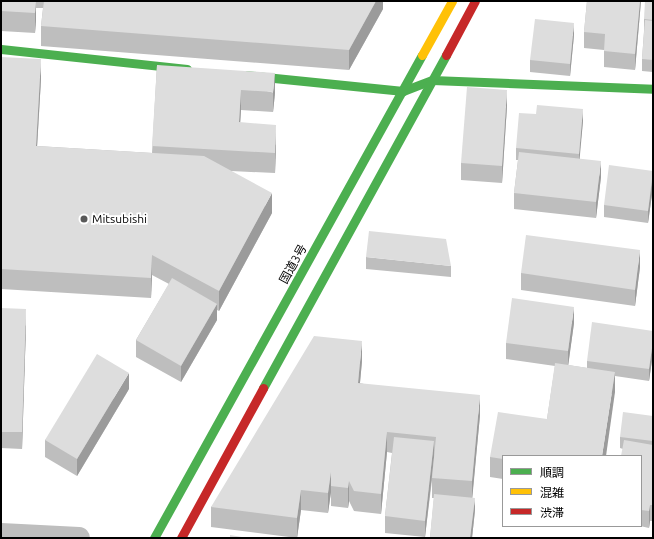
<!DOCTYPE html>
<html>
<head>
<meta charset="utf-8">
<style>
  body { margin:0 }
  #map { position:relative; width:654px; height:539px; overflow:hidden; background:#fff; font-family:Ubuntu,"Noto Sans JP",sans-serif }
  div>[style] { position:absolute }
  [style*='--x'] { left:calc(var(--x)*1px); top:calc(var(--y)*1px); width:calc(var(--w)*1px); rotate:calc(var(--a)*1deg) }
  .street>* { height:22px; margin:-11px; padding:0 11px; transform-origin:11px; border-radius:11px; background:#bebebe }
  .fast>* { height:9px; margin:-4.5px; padding:0 4.5px; transform-origin:4.5px; border-radius:4.5px; background:#4caf50 }
  .slow>* { height:9px; margin:-4.5px; padding:0 4.5px; transform-origin:4.5px; border-radius:4.5px; background:#ffc107 }
  .jam>* { height:9px; margin:-4.5px; padding:0 4.5px; transform-origin:4.5px; border-radius:4.5px; background:#c62828 }
  .wall>* { inset:0; background:#bebebe }
  .shaded-wall>* { inset:0; background:#9b9b9b }
  .building>* { inset:0; background:#ddd }
  .dots>* { width:11px; height:11px; translate:-50% -50%; box-sizing:border-box; border:2px solid #fff; border-radius:50% }
  span { translate:-50% -50%; white-space:nowrap; text-align:center; line-height:1.15; -webkit-text-stroke:3.5px #fff; paint-order:stroke }
  .poi-label { font-size:12px; color:#000 }
  .left { translate:0 -50%; text-align:left }
  .street-label { font-size:12px; color:#000 }
  .frame { position:absolute; inset:0; border:2px solid #000; pointer-events:none }
  .legend { position:absolute; left:502px; top:455px; width:140px; height:72px; box-sizing:border-box; background:#fff; border:1px solid #999; margin:0; padding:5px 7px; list-style:none; font-size:12px; color:#000 }
  .legend li { display:flex; align-items:center; gap:8px; height:20px }
  .legend b { width:20px; border:1px solid #999 }
</style>
</head>
<body>
<div id="map">
  <div class="street">
    <div style="--x:1;--y:534;--w:78;--a:2.9"></div>
  </div>
  <div class="fast">
    <div style="--x:1;--y:49;--w:187;--a:6.1"></div>
    <div style="--x:245;--y:75;--w:159;--a:5.8"></div>
    <div style="--x:403;--y:91;--w:31;--a:-21"></div>
    <div style="--x:432;--y:80;--w:221;--a:2.3"></div>
    <div style="--x:263;--y:388;--w:380;--a:-61.2"></div>
    <div style="--x:154;--y:538;--w:552;--a:-60.98"></div>
  </div>
  <div class="slow">
    <div style="--x:422;--y:55;--w:62;--a:-60.9"></div>
  </div>
  <div class="jam">
    <div style="--x:446;--y:55;--w:61;--a:-61.8"></div>
    <div style="--x:181;--y:538;--w:171;--a:-61.3"></div>
  </div>
  <div class="wall">
    <div style="clip-path:polygon(1px 1px,383px 1px,383px 9px,349px 70px,41px 46px,41px 26px,43px 8px,36px 8px,36px 20px,35px 33px,1px 31px)"></div>
    <div style="clip-path:polygon(587px 1px,641px 1px,635px 70px,604px 67px,604px 50px,584px 48px,584px 32px)"></div>
    <div style="clip-path:polygon(653px 1px,653px 72px,642px 71px,642px 59px,644px 31px,644px 19px)"></div>
    <div style="clip-path:polygon(574px 35px,570px 76px,530px 72px,530px 60px)"></div>
    <div style="clip-path:polygon(1px 57px,41px 79px,37px 146px,152px 153px,157px 65px,275px 93px,273px 112px,241px 110px,240px 123px,276px 145px,275px 173px,231px 171px,272px 213px,219px 311px,217px 310px,217px 320px,181px 382px,136px 357px,136px 340px,169px 284px,152px 275px,151px 298px,1px 289px)"></div>
    <div style="clip-path:polygon(507px 106px,502px 183px,461px 180px,461px 163px)"></div>
    <div style="clip-path:polygon(583px 121px,579px 158px,601px 177px,596px 218px,514px 209px,514px 193px,518px 160px,516px 160px,516px 148px)"></div>
    <div style="clip-path:polygon(653px 171px,653px 187px,648px 223px,604px 217px,604px 205px)"></div>
    <div style="clip-path:polygon(653px 210px,653px 231px,652px 231px,652px 219px)"></div>
    <div style="clip-path:polygon(366px 257px,451px 266px,451px 277px,366px 269px)"></div>
    <div style="clip-path:polygon(640px 267px,635px 306px,521px 290px,521px 273px)"></div>
    <div style="clip-path:polygon(1px 308px,26px 326px,22px 449px,1px 448px)"></div>
    <div style="clip-path:polygon(574px 323px,568px 365px,587px 368px,587px 361px,653px 331px,653px 353px,649px 381px,615px 376px,615px 392px,503px 456px,503px 479px,490px 477px,490px 457px,547px 419px,555px 366px,506px 359px,506px 343px)"></div>
    <div style="clip-path:polygon(362px 361px,360px 383px,480px 415px,472px 498px,475px 510px,472px 538px,430px 538px,434px 498px,432px 498px,432px 480px,425px 537px,385px 533px,385px 516px,392px 453px,387px 452px,381px 514px,354px 511px,349px 501px,348px 508px,331px 506px,331px 492px,328px 513px,301px 510px,297px 538px,211px 527px,211px 507px)"></div>
    <div style="clip-path:polygon(129px 389px,77px 476px,45px 457px,45px 440px)"></div>
    <div style="clip-path:polygon(653px 416px,653px 521px,650px 521px,649px 528px,640px 526px,641px 526px,641px 456px,623px 449px,620px 448px,620px 437px)"></div>
  </div>
  <div class="shaded-wall">
    <div style="clip-path:polygon(36px 1px,36px 20px,35px 33px,35px 13px)"></div>
    <div style="clip-path:polygon(376px 1px,383px 1px,383px 9px,349px 70px,349px 50px)"></div>
    <div style="clip-path:polygon(640px 1px,641px 1px,635px 70px,635px 54px)"></div>
    <div style="clip-path:polygon(574px 23px,574px 35px,570px 76px,570px 64px)"></div>
    <div style="clip-path:polygon(41px 59px,41px 79px,36px 166px,36px 146px)"></div>
    <div style="clip-path:polygon(275px 73px,275px 93px,273px 112px,273px 92px)"></div>
    <div style="clip-path:polygon(241px 90px,241px 110px,239px 142px,239px 122px)"></div>
    <div style="clip-path:polygon(507px 90px,507px 106px,502px 183px,502px 166px)"></div>
    <div style="clip-path:polygon(583px 109px,583px 121px,579px 166px,579px 154px)"></div>
    <div style="clip-path:polygon(276px 125px,276px 145px,275px 173px,275px 153px)"></div>
    <div style="clip-path:polygon(601px 161px,601px 177px,596px 218px,596px 202px)"></div>
    <div style="clip-path:polygon(653px 175px,653px 187px,648px 223px,648px 211px)"></div>
    <div style="clip-path:polygon(272px 193px,272px 213px,219px 311px,219px 291px)"></div>
    <div style="clip-path:polygon(640px 250px,640px 267px,635px 306px,635px 290px)"></div>
    <div style="clip-path:polygon(152px 255px,152px 275px,151px 298px,151px 278px)"></div>
    <div style="clip-path:polygon(217px 304px,217px 320px,181px 382px,181px 366px)"></div>
    <div style="clip-path:polygon(574px 307px,574px 323px,568px 367px,568px 351px)"></div>
    <div style="clip-path:polygon(26px 309px,26px 326px,22px 449px,22px 432px)"></div>
    <div style="clip-path:polygon(362px 341px,362px 361px,358px 403px,358px 383px)"></div>
    <div style="clip-path:polygon(653px 341px,653px 353px,649px 381px,649px 369px)"></div>
    <div style="clip-path:polygon(615px 372px,615px 392px,606px 456px,602px 456px)"></div>
    <div style="clip-path:polygon(129px 373px,129px 389px,77px 476px,77px 459px)"></div>
    <div style="clip-path:polygon(480px 395px,480px 415px,472px 501px,472px 481px)"></div>
    <div style="clip-path:polygon(387px 432px,387px 452px,381px 514px,381px 494px)"></div>
    <div style="clip-path:polygon(434px 441px,434px 457px,425px 537px,425px 521px)"></div>
    <div style="clip-path:polygon(331px 472px,331px 492px,328px 513px,328px 493px)"></div>
    <div style="clip-path:polygon(349px 481px,349px 501px,348px 508px,348px 488px)"></div>
    <div style="clip-path:polygon(301px 490px,301px 510px,297px 538px,297px 518px)"></div>
    <div style="clip-path:polygon(475px 498px,475px 510px,472px 538px,470px 538px)"></div>
    <div style="clip-path:polygon(650px 505px,650px 521px,649px 528px,649px 511px)"></div>
  </div>
  <div class="building">
    <div style="clip-path:polygon(1px 1px,36px 1px,35px 13px,1px 11px)"></div>
    <div style="clip-path:polygon(44px 1px,376px 1px,349px 50px,41px 26px)"></div>
    <div style="clip-path:polygon(587px 1px,640px 1px,635px 54px,604px 51px,605px 34px,584px 32px)"></div>
    <div style="clip-path:polygon(645px 1px,653px 1px,653px 20px,644px 19px)"></div>
    <div style="clip-path:polygon(535px 19px,574px 23px,570px 64px,530px 60px)"></div>
    <div style="clip-path:polygon(645px 20px,653px 21px,653px 60px,642px 59px)"></div>
    <div style="clip-path:polygon(1px 57px,41px 59px,36px 146px,204px 156px,272px 193px,219px 291px,152px 255px,151px 278px,1px 269px)"></div>
    <div style="clip-path:polygon(157px 65px,275px 73px,273px 92px,241px 90px,239px 122px,276px 125px,275px 153px,152px 146px)"></div>
    <div style="clip-path:polygon(467px 87px,507px 90px,502px 166px,461px 163px)"></div>
    <div style="clip-path:polygon(537px 105px,583px 109px,579px 154px,516px 148px,519px 113px,536px 114px)"></div>
    <div style="clip-path:polygon(519px 152px,601px 161px,596px 202px,514px 193px)"></div>
    <div style="clip-path:polygon(609px 165px,653px 171px,648px 211px,604px 205px)"></div>
    <div style="clip-path:polygon(369px 231px,446px 239px,451px 266px,366px 257px)"></div>
    <div style="clip-path:polygon(526px 235px,640px 250px,635px 290px,521px 273px)"></div>
    <div style="clip-path:polygon(172px 278px,217px 304px,181px 366px,136px 340px)"></div>
    <div style="clip-path:polygon(512px 298px,574px 307px,568px 351px,506px 343px)"></div>
    <div style="clip-path:polygon(1px 308px,26px 309px,22px 432px,1px 432px)"></div>
    <div style="clip-path:polygon(592px 322px,653px 331px,653px 341px,649px 369px,587px 361px)"></div>
    <div style="clip-path:polygon(314px 336px,362px 341px,358px 383px,480px 395px,472px 481px,432px 478px,436px 437px,387px 432px,381px 494px,354px 491px,349px 481px,348px 488px,331px 486px,331px 472px,328px 493px,301px 490px,297px 518px,211px 507px)"></div>
    <div style="clip-path:polygon(97px 354px,129px 373px,77px 459px,45px 440px)"></div>
    <div style="clip-path:polygon(555px 363px,615px 372px,602px 456px,503px 456px,503px 459px,490px 457px,498px 412px,547px 419px)"></div>
    <div style="clip-path:polygon(623px 412px,653px 416px,653px 441px,620px 437px)"></div>
    <div style="clip-path:polygon(394px 437px,434px 441px,425px 521px,385px 516px)"></div>
    <div style="clip-path:polygon(624px 440px,653px 445px,653px 505px,650px 505px,649px 511px,641px 510px,641px 456px,621px 456px)"></div>
    <div style="clip-path:polygon(434px 494px,475px 498px,470px 538px,430px 538px)"></div>
    <div style="clip-path:polygon(230px 535px,248px 538px,230px 538px)"></div>
  </div>
  <div class="dots">
    <div style="left:84px;top:219px;background:#595959"></div>
  </div>
  <div class="poi-label">
    <span class="left" style="left:92px;top:219px">Mitsubishi</span>
  </div>
  <div class="street-label">
    <span style="left:293px;top:264px;rotate:-61deg">国道3号</span>
  </div>
  <div class="frame"></div>
  <ul class="legend">
  <li><b style="height:5px;background:#4caf50"></b>順調</li>
  <li><b style="height:5px;background:#ffc107"></b>混雑</li>
  <li><b style="height:5px;background:#c62828"></b>渋滞</li>
  </ul>
</div>
</body>
</html>
